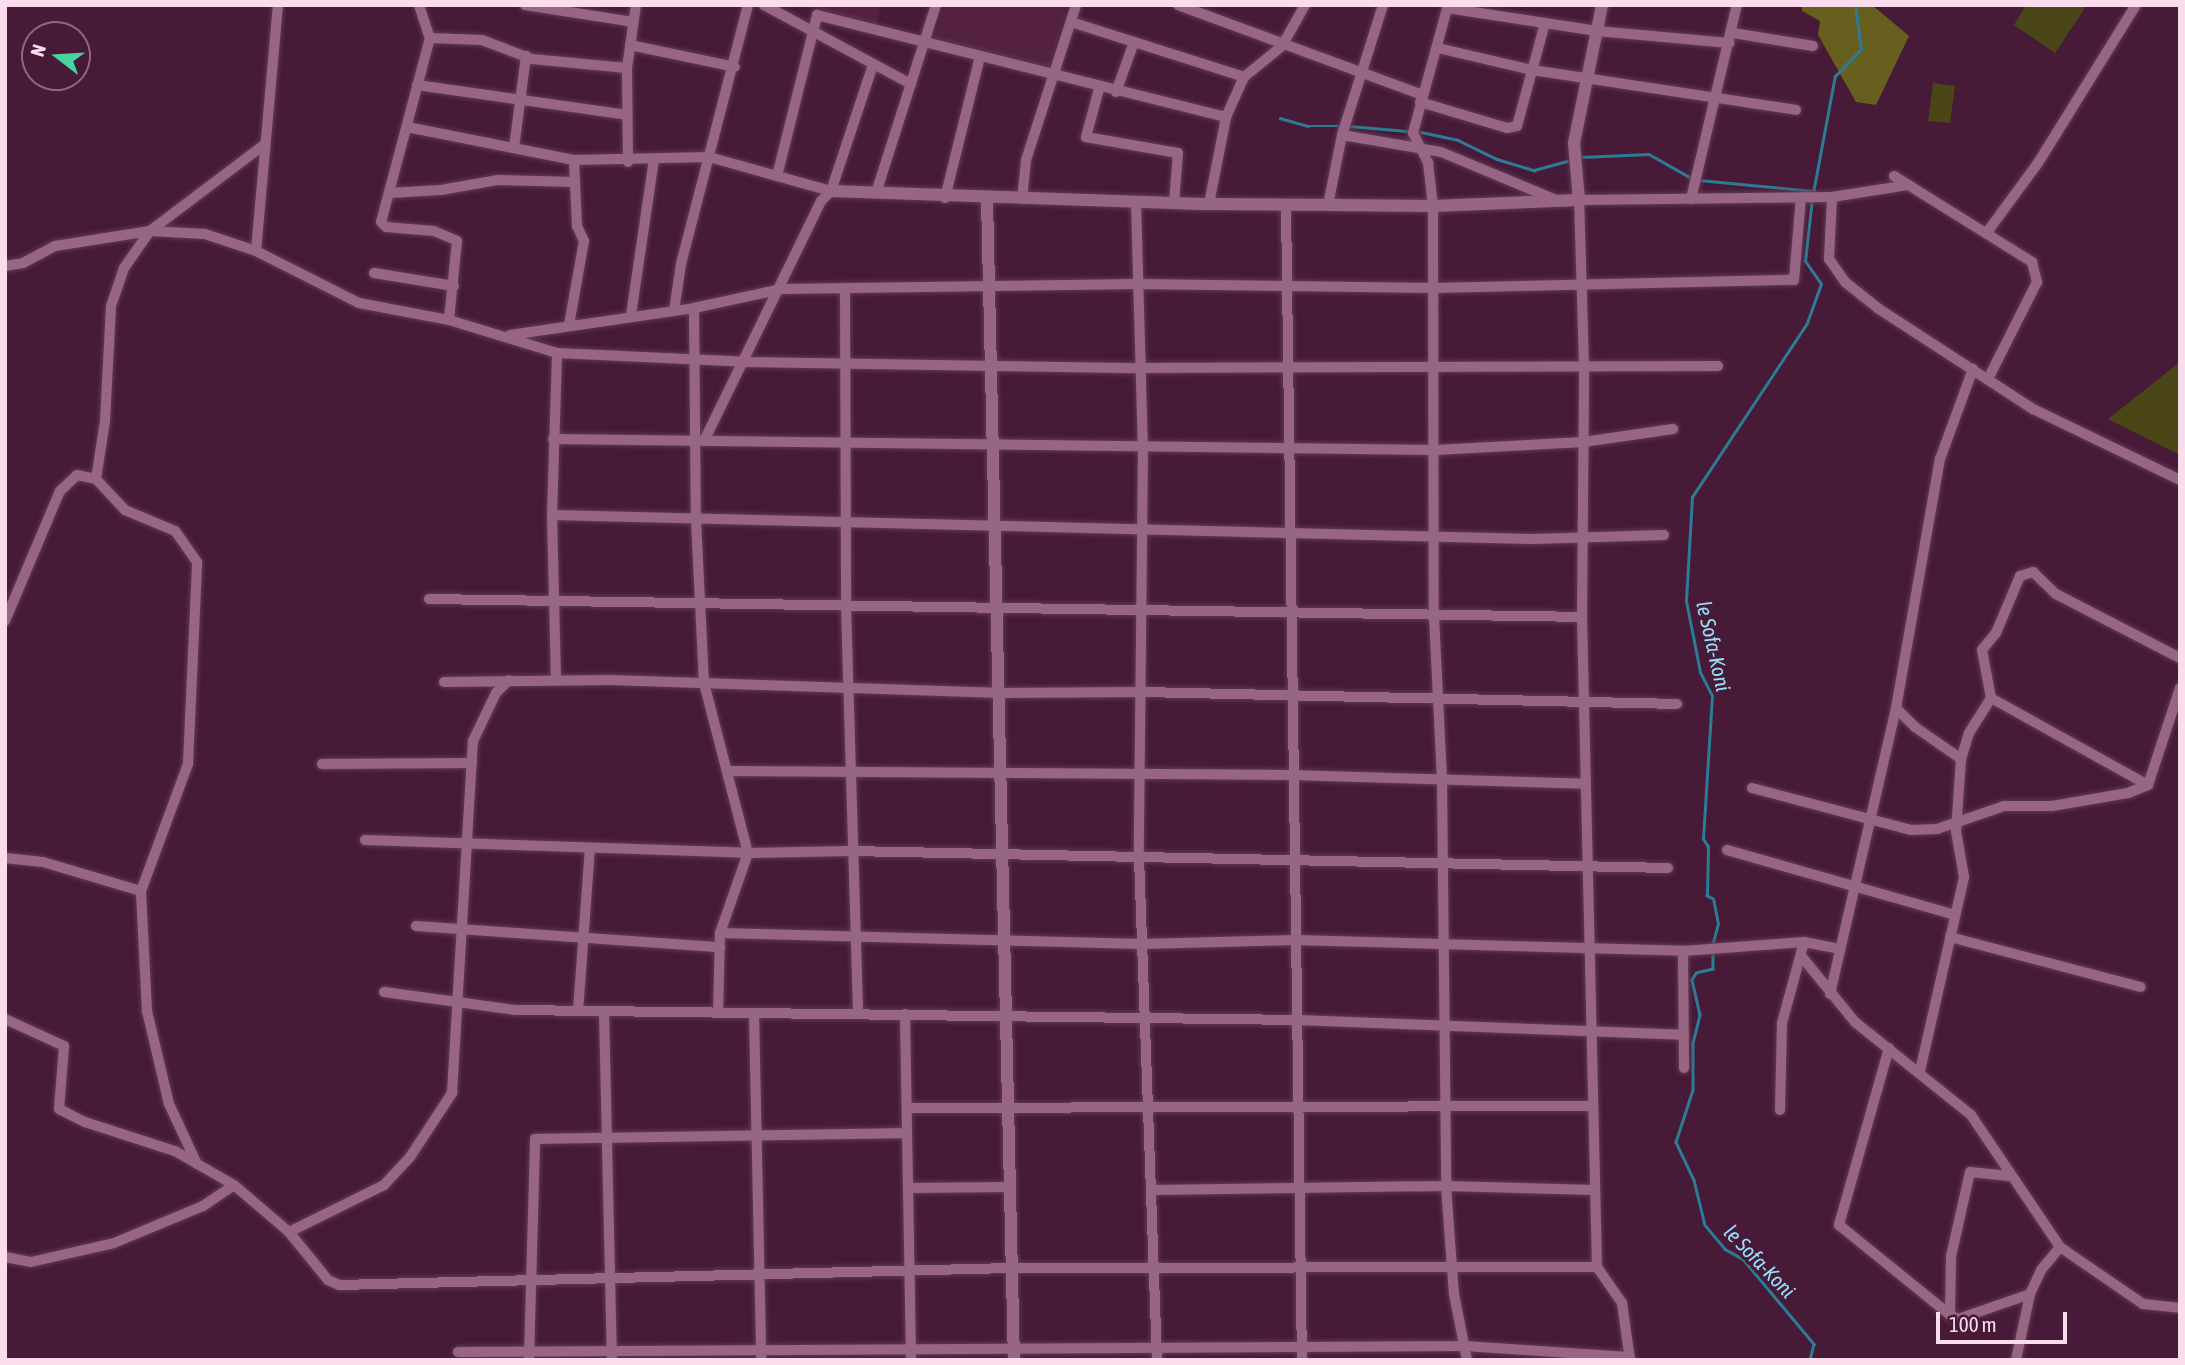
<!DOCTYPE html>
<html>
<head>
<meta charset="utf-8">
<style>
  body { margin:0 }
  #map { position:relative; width:2185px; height:1365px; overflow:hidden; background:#471a37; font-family:"Asap Condensed",sans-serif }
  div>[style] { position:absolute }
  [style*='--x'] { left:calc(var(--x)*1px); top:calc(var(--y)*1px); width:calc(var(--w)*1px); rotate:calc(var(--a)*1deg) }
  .built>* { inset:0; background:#542142 }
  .green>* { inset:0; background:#4b4618 }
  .forest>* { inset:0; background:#665f1e }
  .stream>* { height:2.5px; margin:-1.25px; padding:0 1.25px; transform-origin:1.25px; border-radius:1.25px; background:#2d7c96 }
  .roads { filter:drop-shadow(0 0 2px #613b54) drop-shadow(0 0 2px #613b54) }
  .minor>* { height:10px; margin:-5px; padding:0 5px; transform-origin:5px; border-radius:5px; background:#996584 }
  .tertiary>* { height:12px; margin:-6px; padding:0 6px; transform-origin:6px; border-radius:6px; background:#996584 }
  span { translate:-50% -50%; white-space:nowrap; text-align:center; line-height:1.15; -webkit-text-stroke:7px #471a37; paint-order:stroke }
  .water-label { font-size:21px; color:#97e0fc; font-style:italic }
  .frame { position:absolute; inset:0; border:7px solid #fadced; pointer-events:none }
  .north { position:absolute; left:21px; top:21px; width:70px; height:70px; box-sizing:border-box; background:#471a37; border:2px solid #8f6880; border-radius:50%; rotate:287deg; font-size:19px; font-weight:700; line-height:28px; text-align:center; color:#fadced }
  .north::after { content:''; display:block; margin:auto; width:24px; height:32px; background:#47d49d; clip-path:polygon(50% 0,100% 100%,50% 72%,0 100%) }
  .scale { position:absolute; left:1936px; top:1312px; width:131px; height:32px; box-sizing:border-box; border:4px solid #fadced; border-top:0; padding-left:9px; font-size:21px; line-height:24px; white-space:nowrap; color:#fadced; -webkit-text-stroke:5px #471a37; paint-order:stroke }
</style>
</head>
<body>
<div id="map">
  <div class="built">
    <div style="clip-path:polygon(798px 5px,881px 5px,876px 26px)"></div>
    <div style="clip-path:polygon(945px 5px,1067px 5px,1049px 69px,935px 38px)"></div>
  </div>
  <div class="green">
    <div style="clip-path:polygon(2026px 5px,2087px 5px,2055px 53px,2014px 25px)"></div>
    <div style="clip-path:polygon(1933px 83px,1955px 86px,1950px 123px,1928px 121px)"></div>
    <div style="clip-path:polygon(2180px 362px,2180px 455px,2108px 419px)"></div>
  </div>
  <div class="forest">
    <div style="clip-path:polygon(1802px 5px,1872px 5px,1909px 36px,1876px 105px,1856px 102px,1818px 35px,1820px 21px,1802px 11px)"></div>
  </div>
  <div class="stream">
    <div style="--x:1280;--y:118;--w:29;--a:16"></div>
    <div style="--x:1308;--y:126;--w:35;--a:0"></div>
    <div style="--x:1349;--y:126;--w:58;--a:4.9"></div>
    <div style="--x:1421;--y:132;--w:38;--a:12"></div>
    <div style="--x:1458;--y:140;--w:43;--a:26"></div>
    <div style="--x:1497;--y:159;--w:39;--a:17"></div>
    <div style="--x:1534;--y:170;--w:34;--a:-15"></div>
    <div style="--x:1581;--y:157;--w:68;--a:-2.5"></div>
    <div style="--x:1649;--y:154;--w:51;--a:29.6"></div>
    <div style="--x:1699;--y:180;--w:116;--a:5.5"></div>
    <div style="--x:1813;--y:193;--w:119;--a:-79.4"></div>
    <div style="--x:1835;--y:76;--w:37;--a:-46"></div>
    <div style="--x:1861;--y:49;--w:44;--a:-97.8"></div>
    <div style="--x:1712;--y:946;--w:23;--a:-75"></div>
    <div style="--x:1718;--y:924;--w:25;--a:-101"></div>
    <div style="--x:1713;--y:899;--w:7;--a:-153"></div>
    <div style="--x:1707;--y:896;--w:49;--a:-88.8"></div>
    <div style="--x:1708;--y:847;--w:9;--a:-122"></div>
    <div style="--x:1703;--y:839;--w:143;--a:-86.4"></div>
    <div style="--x:1712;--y:696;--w:27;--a:-117"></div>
    <div style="--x:1700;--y:672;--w:72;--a:-101.2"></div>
    <div style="--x:1686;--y:601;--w:104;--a:-86.7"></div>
    <div style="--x:1692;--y:497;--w:209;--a:-56.5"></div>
    <div style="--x:1807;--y:323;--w:41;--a:-70.3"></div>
    <div style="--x:1821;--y:284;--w:28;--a:-125"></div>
    <div style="--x:1805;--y:261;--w:62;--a:-83.6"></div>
    <div style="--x:1713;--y:952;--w:17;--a:90"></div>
    <div style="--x:1713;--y:969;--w:17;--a:167"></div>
    <div style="--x:1696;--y:973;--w:8;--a:120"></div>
    <div style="--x:1692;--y:980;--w:36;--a:77"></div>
    <div style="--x:1700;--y:1015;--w:29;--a:104"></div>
    <div style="--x:1693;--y:1043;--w:47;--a:90"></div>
    <div style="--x:1693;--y:1090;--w:55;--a:108.1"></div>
    <div style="--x:1676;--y:1142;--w:42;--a:64.7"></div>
    <div style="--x:1694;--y:1180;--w:46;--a:76.3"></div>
    <div style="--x:1705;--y:1225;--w:31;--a:50"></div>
    <div style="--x:1725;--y:1249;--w:21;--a:29"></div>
    <div style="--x:1743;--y:1259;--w:111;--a:50.1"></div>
    <div style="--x:1814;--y:1344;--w:16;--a:104"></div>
  </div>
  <div class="roads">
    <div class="minor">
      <div style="--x:419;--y:5;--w:35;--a:72"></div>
      <div style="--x:430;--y:38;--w:190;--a:104.9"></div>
      <div style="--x:381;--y:222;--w:7;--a:45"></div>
      <div style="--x:386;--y:227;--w:48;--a:4.8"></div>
      <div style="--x:434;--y:231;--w:25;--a:23"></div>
      <div style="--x:457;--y:241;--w:79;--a:95.8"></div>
      <div style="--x:525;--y:5;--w:109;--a:8.9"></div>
      <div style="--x:764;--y:5;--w:167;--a:28.3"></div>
      <div style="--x:1178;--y:5;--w:260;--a:20.2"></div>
      <div style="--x:1448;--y:5;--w:133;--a:105.3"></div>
      <div style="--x:1413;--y:133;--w:34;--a:63"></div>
      <div style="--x:1428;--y:163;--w:43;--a:83.4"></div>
      <div style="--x:1433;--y:206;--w:410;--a:89.9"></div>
      <div style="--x:1434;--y:616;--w:164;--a:87.2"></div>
      <div style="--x:1442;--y:780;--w:406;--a:89.4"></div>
      <div style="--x:1446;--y:1186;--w:108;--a:85.8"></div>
      <div style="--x:1454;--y:1294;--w:67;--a:78.9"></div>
      <div style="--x:1447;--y:8;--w:152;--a:8.7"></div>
      <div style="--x:1597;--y:31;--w:133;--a:5.2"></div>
      <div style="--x:1071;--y:22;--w:182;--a:17.6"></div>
      <div style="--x:1733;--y:33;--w:81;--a:9.2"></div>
      <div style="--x:430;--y:38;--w:52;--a:2.2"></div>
      <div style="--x:482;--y:40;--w:53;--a:20.8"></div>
      <div style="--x:532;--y:59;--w:95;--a:5.4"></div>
      <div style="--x:630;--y:45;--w:107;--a:11.8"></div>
      <div style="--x:1438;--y:48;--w:97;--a:13.2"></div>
      <div style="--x:1532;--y:70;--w:267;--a:8.6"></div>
      <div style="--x:417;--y:85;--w:212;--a:8.1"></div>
      <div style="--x:1099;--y:89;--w:50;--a:105.2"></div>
      <div style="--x:1086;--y:137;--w:93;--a:9.9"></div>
      <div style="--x:1178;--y:153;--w:50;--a:94.6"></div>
      <div style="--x:1116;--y:92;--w:53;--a:-70.2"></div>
      <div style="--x:1420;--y:102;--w:91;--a:16.6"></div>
      <div style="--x:1507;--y:128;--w:10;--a:-11"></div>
      <div style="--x:1517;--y:126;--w:107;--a:-74.8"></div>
      <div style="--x:407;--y:127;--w:170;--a:11.2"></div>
      <div style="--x:574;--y:160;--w:135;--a:-1.3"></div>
      <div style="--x:709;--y:157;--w:127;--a:15.6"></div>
      <div style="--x:1342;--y:135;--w:100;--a:9.7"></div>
      <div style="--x:1441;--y:152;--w:122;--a:22.6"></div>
      <div style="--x:514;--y:148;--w:93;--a:-82.6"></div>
      <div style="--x:628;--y:162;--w:94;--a:-90.6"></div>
      <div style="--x:627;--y:68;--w:64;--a:-81.9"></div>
      <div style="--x:777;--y:176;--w:166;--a:-76"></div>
      <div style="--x:817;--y:15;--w:422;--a:14"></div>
      <div style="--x:1894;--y:176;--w:163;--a:31.9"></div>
      <div style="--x:2032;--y:262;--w:21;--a:76"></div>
      <div style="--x:2037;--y:282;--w:109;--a:116.8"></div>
      <div style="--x:389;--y:193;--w:52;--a:-3.3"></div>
      <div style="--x:441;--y:190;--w:58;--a:-10"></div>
      <div style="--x:498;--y:180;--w:77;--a:1.5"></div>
      <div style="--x:876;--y:193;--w:197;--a:-72.3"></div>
      <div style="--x:1832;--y:197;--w:62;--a:92.8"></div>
      <div style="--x:1829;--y:259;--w:28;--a:55"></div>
      <div style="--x:1845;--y:282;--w:43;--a:38.5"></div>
      <div style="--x:1879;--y:309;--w:184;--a:33"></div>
      <div style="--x:2033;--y:409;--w:163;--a:25.8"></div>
      <div style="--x:945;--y:198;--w:145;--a:-76.1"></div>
      <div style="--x:1022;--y:199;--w:39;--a:-84"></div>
      <div style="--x:1026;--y:160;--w:163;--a:-72.1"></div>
      <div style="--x:1691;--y:199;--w:199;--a:-76.7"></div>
      <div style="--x:1136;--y:202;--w:245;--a:88.4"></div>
      <div style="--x:1143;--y:447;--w:410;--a:90.6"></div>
      <div style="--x:1139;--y:857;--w:503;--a:87.95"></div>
      <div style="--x:1209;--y:204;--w:89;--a:-78.9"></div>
      <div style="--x:1226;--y:117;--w:44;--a:-65.8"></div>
      <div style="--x:1244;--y:77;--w:49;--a:-39.2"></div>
      <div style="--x:1282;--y:46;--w:47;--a:-60.7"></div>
      <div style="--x:1286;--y:205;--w:1155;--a:89.21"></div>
      <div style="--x:1328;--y:205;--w:71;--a:-78.7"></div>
      <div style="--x:1342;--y:135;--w:136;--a:-72.5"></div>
      <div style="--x:1988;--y:231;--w:84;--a:-53.7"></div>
      <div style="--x:2038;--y:163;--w:186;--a:-58.2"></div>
      <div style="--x:256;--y:251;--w:247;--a:-84.9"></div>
      <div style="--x:5;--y:266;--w:18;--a:-9"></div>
      <div style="--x:23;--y:263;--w:36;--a:-28"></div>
      <div style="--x:55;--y:246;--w:96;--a:-9"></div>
      <div style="--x:150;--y:231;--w:55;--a:3.1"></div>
      <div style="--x:205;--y:234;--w:54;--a:18.4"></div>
      <div style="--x:256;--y:251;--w:115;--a:26.8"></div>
      <div style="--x:359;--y:303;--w:92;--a:10.7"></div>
      <div style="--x:449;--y:320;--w:113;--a:17"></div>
      <div style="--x:557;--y:353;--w:188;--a:2.7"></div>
      <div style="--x:745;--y:362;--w:395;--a:0.9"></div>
      <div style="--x:1140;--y:368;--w:578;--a:-0.2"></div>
      <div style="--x:374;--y:273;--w:81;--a:9.2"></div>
      <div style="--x:845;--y:289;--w:317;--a:89.8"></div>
      <div style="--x:846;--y:606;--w:408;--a:88.3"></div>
      <div style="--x:694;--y:308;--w:212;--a:89.5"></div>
      <div style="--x:696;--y:520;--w:163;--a:87.2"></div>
      <div style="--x:704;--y:683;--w:176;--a:75.5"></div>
      <div style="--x:748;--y:853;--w:85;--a:109.3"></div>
      <div style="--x:720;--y:933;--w:80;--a:91.4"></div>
      <div style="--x:674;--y:311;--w:48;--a:-81.5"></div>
      <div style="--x:681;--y:264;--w:268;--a:-75.5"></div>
      <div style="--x:631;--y:315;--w:157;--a:-81.6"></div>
      <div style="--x:569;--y:325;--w:85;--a:-79.9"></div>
      <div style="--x:584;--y:241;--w:17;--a:-115"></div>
      <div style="--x:577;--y:226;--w:66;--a:-92.6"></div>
      <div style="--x:510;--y:335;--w:186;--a:-8.3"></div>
      <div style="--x:694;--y:308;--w:89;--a:-12.3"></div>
      <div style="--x:781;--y:289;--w:357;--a:-0.8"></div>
      <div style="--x:1138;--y:284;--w:295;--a:0.8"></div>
      <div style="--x:1433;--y:288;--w:361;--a:-1.3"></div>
      <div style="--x:1794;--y:280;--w:83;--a:-85.2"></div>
      <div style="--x:553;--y:439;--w:883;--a:0.71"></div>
      <div style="--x:1436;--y:450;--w:147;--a:-3.1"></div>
      <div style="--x:1583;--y:442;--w:91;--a:-8.2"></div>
      <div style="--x:704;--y:441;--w:267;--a:-64"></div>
      <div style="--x:821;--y:201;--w:14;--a:-45"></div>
      <div style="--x:831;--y:191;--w:133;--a:-71.6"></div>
      <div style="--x:552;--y:515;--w:979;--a:1.4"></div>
      <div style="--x:1531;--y:539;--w:133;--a:-1.7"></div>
      <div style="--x:429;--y:599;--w:1153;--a:0.89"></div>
      <div style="--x:5;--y:621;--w:141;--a:-67.1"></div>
      <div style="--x:60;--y:491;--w:23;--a:-43"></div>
      <div style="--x:77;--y:475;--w:19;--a:12"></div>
      <div style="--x:556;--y:679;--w:164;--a:-91.4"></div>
      <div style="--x:552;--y:515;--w:162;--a:-88.2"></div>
      <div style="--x:444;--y:682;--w:166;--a:-0.7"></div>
      <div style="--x:610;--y:680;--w:387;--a:1.9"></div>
      <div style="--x:997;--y:693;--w:145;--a:-0.4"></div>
      <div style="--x:1142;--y:692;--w:535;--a:1.28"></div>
      <div style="--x:1991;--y:698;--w:179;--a:29"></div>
      <div style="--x:1896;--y:708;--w:27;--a:45"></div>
      <div style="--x:1915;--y:727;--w:56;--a:34.8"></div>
      <div style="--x:322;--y:764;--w:150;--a:-0.4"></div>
      <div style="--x:727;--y:771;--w:564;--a:0.41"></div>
      <div style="--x:1291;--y:775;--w:295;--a:1.7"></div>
      <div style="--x:1752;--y:788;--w:164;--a:14.8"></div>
      <div style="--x:1911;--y:830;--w:26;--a:-2"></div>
      <div style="--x:1937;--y:829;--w:71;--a:-18.9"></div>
      <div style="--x:2004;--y:806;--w:48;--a:0"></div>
      <div style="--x:2052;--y:806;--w:77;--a:-9.7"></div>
      <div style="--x:2128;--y:793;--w:22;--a:-22"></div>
      <div style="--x:2148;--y:785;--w:102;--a:-71.7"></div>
      <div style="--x:365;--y:840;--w:383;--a:1.9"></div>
      <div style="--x:748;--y:853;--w:103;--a:-1.1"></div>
      <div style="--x:851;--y:851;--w:817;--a:1.19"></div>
      <div style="--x:1727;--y:850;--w:237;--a:15.9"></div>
      <div style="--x:5;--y:858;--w:38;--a:6"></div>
      <div style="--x:43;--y:862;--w:102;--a:16.5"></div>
      <div style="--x:416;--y:926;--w:305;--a:4"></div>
      <div style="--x:720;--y:933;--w:422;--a:1.5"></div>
      <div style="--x:1142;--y:944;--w:153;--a:-1.5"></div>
      <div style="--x:1295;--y:940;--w:388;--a:1.6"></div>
      <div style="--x:1683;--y:951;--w:121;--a:-4.3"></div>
      <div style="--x:1804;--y:942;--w:36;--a:11"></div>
      <div style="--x:1950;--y:937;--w:197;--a:14.7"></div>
      <div style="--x:1683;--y:951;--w:117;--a:89.5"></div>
      <div style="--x:1802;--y:957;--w:84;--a:50.8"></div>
      <div style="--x:1855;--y:1022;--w:149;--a:38.7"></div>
      <div style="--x:1971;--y:1115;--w:159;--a:56"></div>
      <div style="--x:2060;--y:1247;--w:101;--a:34.5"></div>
      <div style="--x:2143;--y:1304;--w:37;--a:6"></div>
      <div style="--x:384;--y:992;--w:132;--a:7.8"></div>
      <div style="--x:515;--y:1010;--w:781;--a:0.73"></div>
      <div style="--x:1296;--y:1020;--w:388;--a:2.2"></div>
      <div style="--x:1830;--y:994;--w:294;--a:-77"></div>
      <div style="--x:1896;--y:708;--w:253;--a:-80"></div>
      <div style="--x:1940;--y:459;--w:96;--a:-69.9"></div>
      <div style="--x:578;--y:1011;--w:163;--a:-85.8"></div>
      <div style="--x:604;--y:1011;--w:349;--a:88.7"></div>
      <div style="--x:754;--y:1013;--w:347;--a:88.8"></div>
      <div style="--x:905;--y:1014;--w:346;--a:89"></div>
      <div style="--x:5;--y:1019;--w:65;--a:24.6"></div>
      <div style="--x:64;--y:1046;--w:63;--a:94.5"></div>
      <div style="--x:59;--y:1109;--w:29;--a:27"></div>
      <div style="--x:85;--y:1122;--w:95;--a:17.9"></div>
      <div style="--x:175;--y:1151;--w:68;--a:30"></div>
      <div style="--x:234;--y:1185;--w:72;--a:40.5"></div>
      <div style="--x:289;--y:1232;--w:62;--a:50.9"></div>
      <div style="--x:328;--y:1280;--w:12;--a:24"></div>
      <div style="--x:339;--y:1285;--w:673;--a:-1.45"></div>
      <div style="--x:1012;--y:1268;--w:585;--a:-0.1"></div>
      <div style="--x:1889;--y:1048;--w:184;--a:105.8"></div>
      <div style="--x:1839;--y:1225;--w:143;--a:39"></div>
      <div style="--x:1920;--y:1071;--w:199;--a:-77.2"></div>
      <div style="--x:1964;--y:877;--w:47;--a:-99.9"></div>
      <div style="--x:1956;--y:831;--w:72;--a:-86"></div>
      <div style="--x:1961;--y:759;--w:27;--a:-73"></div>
      <div style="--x:1969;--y:733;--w:41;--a:-57.8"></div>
      <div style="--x:1991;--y:698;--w:49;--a:-100.6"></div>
      <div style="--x:1982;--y:650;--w:22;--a:-51"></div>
      <div style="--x:1996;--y:633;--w:62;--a:-67.2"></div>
      <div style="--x:2020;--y:576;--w:14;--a:-17"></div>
      <div style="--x:2033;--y:572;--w:32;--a:44"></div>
      <div style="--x:2056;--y:594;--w:140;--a:27.3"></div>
      <div style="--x:907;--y:1108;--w:684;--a:-0.17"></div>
      <div style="--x:1780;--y:1110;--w:87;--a:-88.7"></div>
      <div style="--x:1782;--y:1023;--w:84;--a:-74.8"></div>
      <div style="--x:197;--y:1164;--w:66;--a:-115"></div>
      <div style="--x:169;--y:1104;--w:96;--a:-103.3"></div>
      <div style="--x:147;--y:1011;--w:120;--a:-92.9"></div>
      <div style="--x:141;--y:891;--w:135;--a:-69.7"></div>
      <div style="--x:188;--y:764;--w:202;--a:-87.4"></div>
      <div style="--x:197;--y:562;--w:38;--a:-125"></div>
      <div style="--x:175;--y:531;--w:54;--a:-157.2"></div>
      <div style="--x:125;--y:510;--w:42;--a:-133.1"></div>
      <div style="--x:96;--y:479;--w:59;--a:-81.2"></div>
      <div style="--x:105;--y:421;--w:115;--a:-87"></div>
      <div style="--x:111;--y:306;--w:40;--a:-71.1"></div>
      <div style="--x:124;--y:268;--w:45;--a:-54.9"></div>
      <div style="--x:150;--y:231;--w:144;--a:-37.1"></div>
      <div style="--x:2009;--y:1176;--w:39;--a:-174"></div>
      <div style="--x:1970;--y:1172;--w:86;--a:102.7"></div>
      <div style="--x:1951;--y:1256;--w:59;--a:91"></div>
      <div style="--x:1950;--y:1315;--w:9;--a:27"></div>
      <div style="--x:1958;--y:1319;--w:76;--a:-19.1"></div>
      <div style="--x:908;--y:1188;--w:102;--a:-0.6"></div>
      <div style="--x:1154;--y:1190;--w:292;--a:-0.8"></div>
      <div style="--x:1446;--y:1186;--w:149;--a:1.5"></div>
      <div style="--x:289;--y:1232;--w:106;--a:-26.3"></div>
      <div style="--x:384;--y:1185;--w:38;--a:-47"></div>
      <div style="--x:410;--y:1157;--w:77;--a:-56.7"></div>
      <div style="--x:452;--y:1093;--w:353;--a:-86.6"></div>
      <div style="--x:473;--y:741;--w:53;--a:-64.4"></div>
      <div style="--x:496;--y:693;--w:18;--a:-45"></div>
      <div style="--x:5;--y:1257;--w:26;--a:11"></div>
      <div style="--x:31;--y:1262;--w:85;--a:-12.9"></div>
      <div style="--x:114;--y:1243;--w:96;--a:-22.6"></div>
      <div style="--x:203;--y:1206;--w:37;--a:-34"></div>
      <div style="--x:458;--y:1352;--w:1007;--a:-0.34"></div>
      <div style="--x:1465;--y:1346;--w:165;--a:3.8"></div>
      <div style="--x:529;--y:1358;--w:219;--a:-88.4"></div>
      <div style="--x:535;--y:1139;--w:372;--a:-0.9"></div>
      <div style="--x:1630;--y:1360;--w:58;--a:-98"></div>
      <div style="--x:1622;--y:1303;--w:44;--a:-124.8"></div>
      <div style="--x:1597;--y:1267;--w:650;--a:-91.32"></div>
      <div style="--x:1582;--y:617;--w:252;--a:-89.5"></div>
      <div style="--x:1584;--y:365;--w:165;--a:-91.7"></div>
      <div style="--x:1579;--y:200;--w:253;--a:-0.7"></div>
      <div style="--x:1832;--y:197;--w:78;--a:-8.9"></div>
      <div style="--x:2016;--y:1360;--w:67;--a:-78"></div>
      <div style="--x:2030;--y:1294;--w:26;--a:-65"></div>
      <div style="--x:2041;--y:1270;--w:30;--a:-50"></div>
    </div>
    <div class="tertiary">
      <div style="--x:831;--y:191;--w:378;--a:2"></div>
      <div style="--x:1209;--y:204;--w:224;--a:0.5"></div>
      <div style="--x:1433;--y:206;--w:146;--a:-2.4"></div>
      <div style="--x:1579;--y:200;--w:57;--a:-95"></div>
      <div style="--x:1574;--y:143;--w:141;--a:-78.5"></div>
      <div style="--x:987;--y:199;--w:1161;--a:88.67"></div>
    </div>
  </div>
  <div class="water-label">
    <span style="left:1714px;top:646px;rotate:77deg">le Sofa-Koni</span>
    <span style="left:1760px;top:1261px;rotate:46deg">le Sofa-Koni</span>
  </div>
  <div class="frame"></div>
  <div class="north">N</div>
  <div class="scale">100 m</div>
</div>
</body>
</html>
